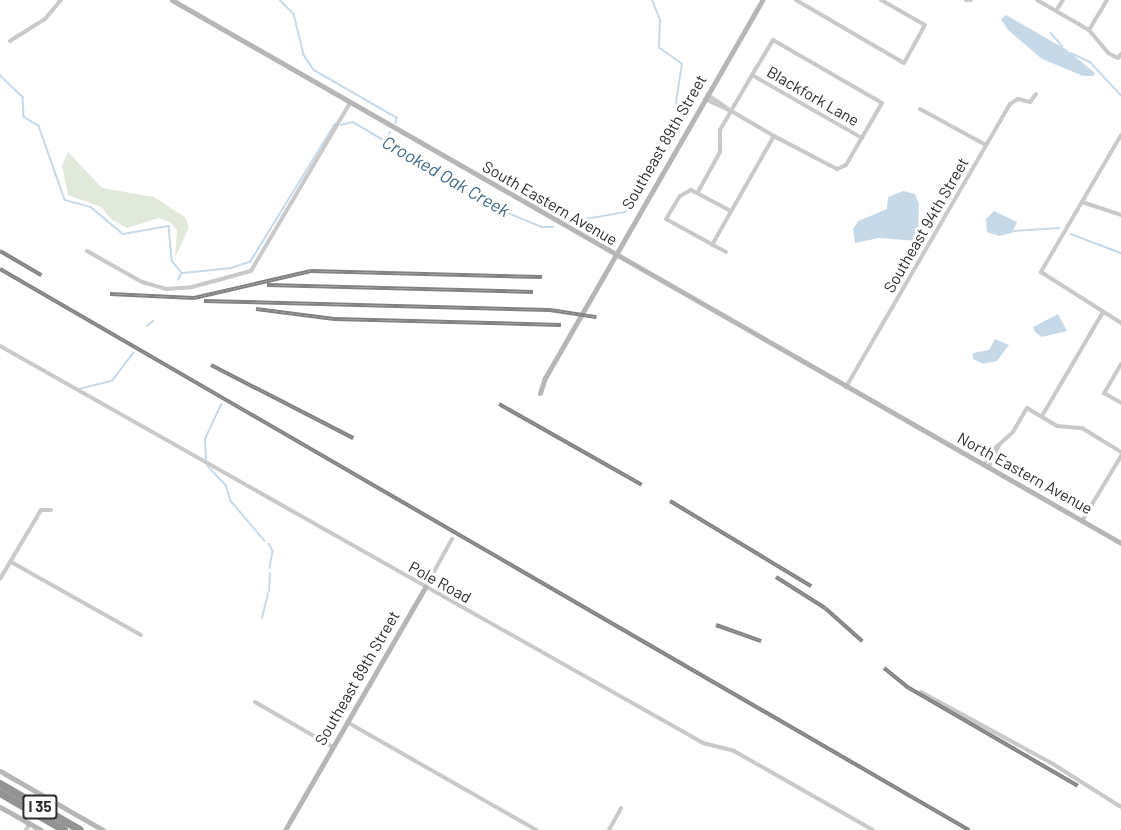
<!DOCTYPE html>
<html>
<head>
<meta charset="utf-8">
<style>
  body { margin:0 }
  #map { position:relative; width:1121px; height:830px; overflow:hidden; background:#fff; font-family:Barlow,sans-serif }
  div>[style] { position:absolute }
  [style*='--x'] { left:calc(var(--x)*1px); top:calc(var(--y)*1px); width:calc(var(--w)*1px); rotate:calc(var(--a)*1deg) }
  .green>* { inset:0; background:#e1e9da }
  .water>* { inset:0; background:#c6d9e8 }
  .stream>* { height:1.5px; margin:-0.75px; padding:0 0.75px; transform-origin:0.75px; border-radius:0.75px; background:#c6d9e8 }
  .street>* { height:4px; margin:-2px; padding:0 2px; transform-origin:2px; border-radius:2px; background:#c9c9c9 }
  .secondary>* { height:5px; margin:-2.5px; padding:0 2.5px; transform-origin:2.5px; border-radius:2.5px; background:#b6b6b6 }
  .highway>* { height:8px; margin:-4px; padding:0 4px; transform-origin:4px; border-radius:4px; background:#939393 }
  .rail>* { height:4px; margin-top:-2px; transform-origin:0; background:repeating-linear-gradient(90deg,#fff 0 4.5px,#818181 0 9px); box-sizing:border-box; border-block:2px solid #818181 }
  span { translate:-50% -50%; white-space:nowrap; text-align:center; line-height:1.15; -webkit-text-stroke:6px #fff; paint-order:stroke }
  .shield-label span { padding:2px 4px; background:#fff; border:2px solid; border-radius:4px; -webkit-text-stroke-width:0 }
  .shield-label { font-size:15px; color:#2c2c2c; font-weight:700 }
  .street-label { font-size:16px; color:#2c2c2c }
  .water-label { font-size:18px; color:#3f6889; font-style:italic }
</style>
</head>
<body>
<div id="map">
  <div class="green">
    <div style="clip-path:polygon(68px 152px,102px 188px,154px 197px,185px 217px,189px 227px,175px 258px,177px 230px,170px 222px,159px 218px,127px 228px,111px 219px,101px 207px,68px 195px,62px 166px)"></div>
  </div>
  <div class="water">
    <div style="clip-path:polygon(1006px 15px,1067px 50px,1095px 73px,1093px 76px,1083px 76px,1042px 59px,1008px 30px,1001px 19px)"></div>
    <div style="clip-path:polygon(903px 191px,915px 194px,919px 204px,918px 241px,879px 238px,855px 243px,853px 229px,858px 221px,887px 209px,888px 197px)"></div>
    <div style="clip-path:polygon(994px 211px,1017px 222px,1012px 233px,999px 236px,987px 232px,986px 219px)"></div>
    <div style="clip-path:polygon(1058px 314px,1067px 331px,1042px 337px,1035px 332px,1033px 327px)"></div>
    <div style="clip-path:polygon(995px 339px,1009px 345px,997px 361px,983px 364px,973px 359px,973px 353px,989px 350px)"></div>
  </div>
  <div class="stream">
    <div style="--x:280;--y:0;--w:20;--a:45"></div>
    <div style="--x:294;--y:14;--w:42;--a:76.3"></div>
    <div style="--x:304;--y:55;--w:18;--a:56"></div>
    <div style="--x:314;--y:70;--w:96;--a:30"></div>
    <div style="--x:397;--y:118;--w:5;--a:101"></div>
    <div style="--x:1051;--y:33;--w:18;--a:49"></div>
    <div style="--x:1071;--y:53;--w:21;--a:25"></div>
    <div style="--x:1090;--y:62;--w:45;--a:46.8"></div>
    <div style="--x:0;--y:75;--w:32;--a:44"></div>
    <div style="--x:23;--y:97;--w:20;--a:87"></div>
    <div style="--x:24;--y:117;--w:17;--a:31"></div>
    <div style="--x:39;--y:126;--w:78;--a:70.6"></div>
    <div style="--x:65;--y:200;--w:27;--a:15"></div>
    <div style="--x:91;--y:207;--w:42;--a:40.2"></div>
    <div style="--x:123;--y:234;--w:47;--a:-9.9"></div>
    <div style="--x:169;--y:226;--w:35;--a:85"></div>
    <div style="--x:172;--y:261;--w:16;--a:50"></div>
    <div style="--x:341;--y:125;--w:12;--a:-14"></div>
    <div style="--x:353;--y:122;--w:172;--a:30.7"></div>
    <div style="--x:501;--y:210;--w:44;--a:22.5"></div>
    <div style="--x:542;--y:227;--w:11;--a:0"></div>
    <div style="--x:387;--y:141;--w:9;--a:-72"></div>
    <div style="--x:558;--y:218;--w:17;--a:10"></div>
    <div style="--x:575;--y:221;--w:51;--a:-10.2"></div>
    <div style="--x:625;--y:212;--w:28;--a:-49"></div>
    <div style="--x:643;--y:191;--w:77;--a:-58.8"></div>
    <div style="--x:683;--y:125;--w:24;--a:-107"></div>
    <div style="--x:676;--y:102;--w:38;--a:-81"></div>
    <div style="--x:682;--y:64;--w:28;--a:-145"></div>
    <div style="--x:659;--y:48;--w:28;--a:-88"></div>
    <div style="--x:660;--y:20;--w:22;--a:-112"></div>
    <div style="--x:1014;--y:231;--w:45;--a:-3.8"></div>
    <div style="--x:1071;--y:234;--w:53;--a:20.8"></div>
    <div style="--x:183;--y:273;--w:48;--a:-5.9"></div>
    <div style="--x:231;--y:268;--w:20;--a:-18"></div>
    <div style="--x:250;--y:262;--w:162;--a:-58.4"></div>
    <div style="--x:178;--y:280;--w:7;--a:-63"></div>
    <div style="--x:147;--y:326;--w:8;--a:-40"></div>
    <div style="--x:79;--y:389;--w:34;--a:-14"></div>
    <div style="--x:112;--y:381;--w:35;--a:-53"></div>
    <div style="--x:206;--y:461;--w:22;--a:-93"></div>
    <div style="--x:205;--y:439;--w:38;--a:-65"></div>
    <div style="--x:208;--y:466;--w:26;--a:47"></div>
    <div style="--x:226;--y:485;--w:17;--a:73"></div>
    <div style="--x:231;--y:501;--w:52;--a:49.6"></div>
    <div style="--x:269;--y:544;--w:8;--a:60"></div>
    <div style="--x:273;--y:551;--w:17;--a:100"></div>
    <div style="--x:269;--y:591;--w:17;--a:-87"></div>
    <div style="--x:262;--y:618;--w:25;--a:-76"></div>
  </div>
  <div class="street">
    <div style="--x:796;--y:0;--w:125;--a:30.3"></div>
    <div style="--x:904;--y:63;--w:43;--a:-61.1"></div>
    <div style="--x:925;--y:25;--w:51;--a:-150.4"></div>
    <div style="--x:966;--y:0;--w:5;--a:0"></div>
    <div style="--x:1037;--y:0;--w:60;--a:30"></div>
    <div style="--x:1089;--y:30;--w:30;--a:50"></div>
    <div style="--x:1108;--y:53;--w:11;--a:27"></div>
    <div style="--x:1118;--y:58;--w:5;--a:-53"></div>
    <div style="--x:1056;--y:11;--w:13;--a:-58"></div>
    <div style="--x:1089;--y:30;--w:35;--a:-59"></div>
    <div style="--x:10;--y:41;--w:41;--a:-32.2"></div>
    <div style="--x:45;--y:19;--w:25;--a:-50"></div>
    <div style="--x:752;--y:75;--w:127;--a:29.8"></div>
    <div style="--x:705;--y:99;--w:29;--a:25"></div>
    <div style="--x:920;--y:109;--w:75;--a:28.6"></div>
    <div style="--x:1121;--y:135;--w:159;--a:120.3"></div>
    <div style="--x:1041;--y:272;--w:95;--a:32.5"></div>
    <div style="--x:698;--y:192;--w:46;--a:-61.2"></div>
    <div style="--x:720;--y:152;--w:22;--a:-90"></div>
    <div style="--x:720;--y:130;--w:22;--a:-60"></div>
    <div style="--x:731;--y:111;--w:42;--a:-59.7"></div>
    <div style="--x:752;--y:75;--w:41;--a:-59"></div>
    <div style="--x:773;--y:40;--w:126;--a:30"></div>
    <div style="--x:882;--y:103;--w:72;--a:120.1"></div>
    <div style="--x:846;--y:165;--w:10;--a:156"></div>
    <div style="--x:837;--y:169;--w:71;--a:-152.4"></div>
    <div style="--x:774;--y:136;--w:50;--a:-149.8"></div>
    <div style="--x:731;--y:111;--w:29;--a:-145"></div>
    <div style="--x:1082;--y:202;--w:41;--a:18.4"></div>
    <div style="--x:712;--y:245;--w:125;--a:-60.4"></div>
    <div style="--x:87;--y:251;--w:63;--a:29.4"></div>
    <div style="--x:142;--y:282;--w:25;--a:16"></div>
    <div style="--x:166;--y:289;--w:26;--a:-4"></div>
    <div style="--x:192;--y:287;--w:61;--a:-15.2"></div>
    <div style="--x:251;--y:271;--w:195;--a:-59.5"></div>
    <div style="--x:726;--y:252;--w:68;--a:-151.2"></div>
    <div style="--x:666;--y:219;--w:27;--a:-59"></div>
    <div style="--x:680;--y:196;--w:13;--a:-29"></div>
    <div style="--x:691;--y:190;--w:45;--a:27.7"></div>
    <div style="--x:0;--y:346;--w:807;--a:29.45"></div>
    <div style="--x:703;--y:743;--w:32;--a:14"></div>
    <div style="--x:734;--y:751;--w:160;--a:29.6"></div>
    <div style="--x:1121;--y:364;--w:34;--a:120"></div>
    <div style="--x:1104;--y:393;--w:20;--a:30"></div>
    <div style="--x:846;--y:387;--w:327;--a:-59.9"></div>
    <div style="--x:1010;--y:104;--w:9;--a:-32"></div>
    <div style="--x:1018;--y:99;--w:12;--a:14"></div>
    <div style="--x:1030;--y:102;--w:10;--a:-53"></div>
    <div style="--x:1042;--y:416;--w:121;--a:-59.6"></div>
    <div style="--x:984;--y:465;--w:17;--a:-59"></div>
    <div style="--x:993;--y:450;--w:27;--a:-42"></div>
    <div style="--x:1013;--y:432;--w:28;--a:-60"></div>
    <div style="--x:1027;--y:408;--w:35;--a:31"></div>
    <div style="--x:1057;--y:426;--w:25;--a:5"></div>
    <div style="--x:1082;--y:428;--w:46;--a:31.6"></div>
    <div style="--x:988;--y:468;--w:25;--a:-64"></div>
    <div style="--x:1082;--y:521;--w:76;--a:-59"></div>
    <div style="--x:11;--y:562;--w:149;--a:29.3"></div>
    <div style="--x:0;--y:579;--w:80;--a:-59.3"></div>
    <div style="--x:41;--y:510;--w:10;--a:0"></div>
    <div style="--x:426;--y:586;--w:54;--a:-61"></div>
    <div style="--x:921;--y:692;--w:150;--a:28.6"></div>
    <div style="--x:1053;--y:764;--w:80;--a:32.3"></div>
    <div style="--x:255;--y:702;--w:90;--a:30"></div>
    <div style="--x:347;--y:722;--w:218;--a:29.7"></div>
    <div style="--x:26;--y:830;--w:8;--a:-60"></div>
    <div style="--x:609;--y:830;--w:25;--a:-61"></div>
  </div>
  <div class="secondary">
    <div style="--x:172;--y:0;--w:1093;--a:29.78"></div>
    <div style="--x:540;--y:393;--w:16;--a:-72"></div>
    <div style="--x:545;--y:378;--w:436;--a:-60.1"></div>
    <div style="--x:0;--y:771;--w:119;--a:29.8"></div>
    <div style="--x:0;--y:807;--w:47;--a:29.3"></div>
    <div style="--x:285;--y:830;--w:282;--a:-60"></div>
  </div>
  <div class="highway">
    <div style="--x:0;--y:784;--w:92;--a:29.9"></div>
    <div style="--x:0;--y:793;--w:74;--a:30"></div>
  </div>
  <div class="rail">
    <div style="--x:0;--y:251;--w:48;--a:30.3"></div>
    <div style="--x:0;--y:269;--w:1120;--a:30.07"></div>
    <div style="--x:267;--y:285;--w:266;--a:1.5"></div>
    <div style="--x:110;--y:294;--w:84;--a:2.7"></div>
    <div style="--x:194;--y:298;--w:120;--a:-13"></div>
    <div style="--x:311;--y:271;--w:231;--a:1.5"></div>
    <div style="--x:204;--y:301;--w:346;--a:1.5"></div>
    <div style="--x:550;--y:310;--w:47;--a:8.7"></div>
    <div style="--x:256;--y:309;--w:79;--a:7.3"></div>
    <div style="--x:334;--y:319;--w:227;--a:1.5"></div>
    <div style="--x:211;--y:365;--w:160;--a:27.2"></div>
    <div style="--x:499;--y:404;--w:164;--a:29.5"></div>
    <div style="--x:670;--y:501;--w:165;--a:31.1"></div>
    <div style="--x:776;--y:577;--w:58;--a:32.3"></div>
    <div style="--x:825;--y:608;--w:50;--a:41.7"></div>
    <div style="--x:716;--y:625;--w:48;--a:19.6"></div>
    <div style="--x:884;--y:668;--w:32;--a:39"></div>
    <div style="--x:909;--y:688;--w:195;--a:30.1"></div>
  </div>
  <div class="shield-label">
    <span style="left:40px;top:807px">I 35</span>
  </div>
  <div class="street-label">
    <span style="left:813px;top:96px;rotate:30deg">Blackfork Lane</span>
    <span style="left:664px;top:142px;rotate:-60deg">Southeast 89th Street</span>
    <span style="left:550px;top:203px;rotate:30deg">South Eastern Avenue</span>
    <span style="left:926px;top:225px;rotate:-60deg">Southeast 94th Street</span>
    <span style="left:1025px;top:473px;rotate:29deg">North Eastern Avenue</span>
    <span style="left:440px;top:582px;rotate:29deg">Pole Road</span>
    <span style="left:357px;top:678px;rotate:-60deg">Southeast 89th Street</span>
  </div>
  <div class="water-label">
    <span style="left:446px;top:176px;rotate:30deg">Crooked Oak Creek</span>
  </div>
</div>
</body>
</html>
